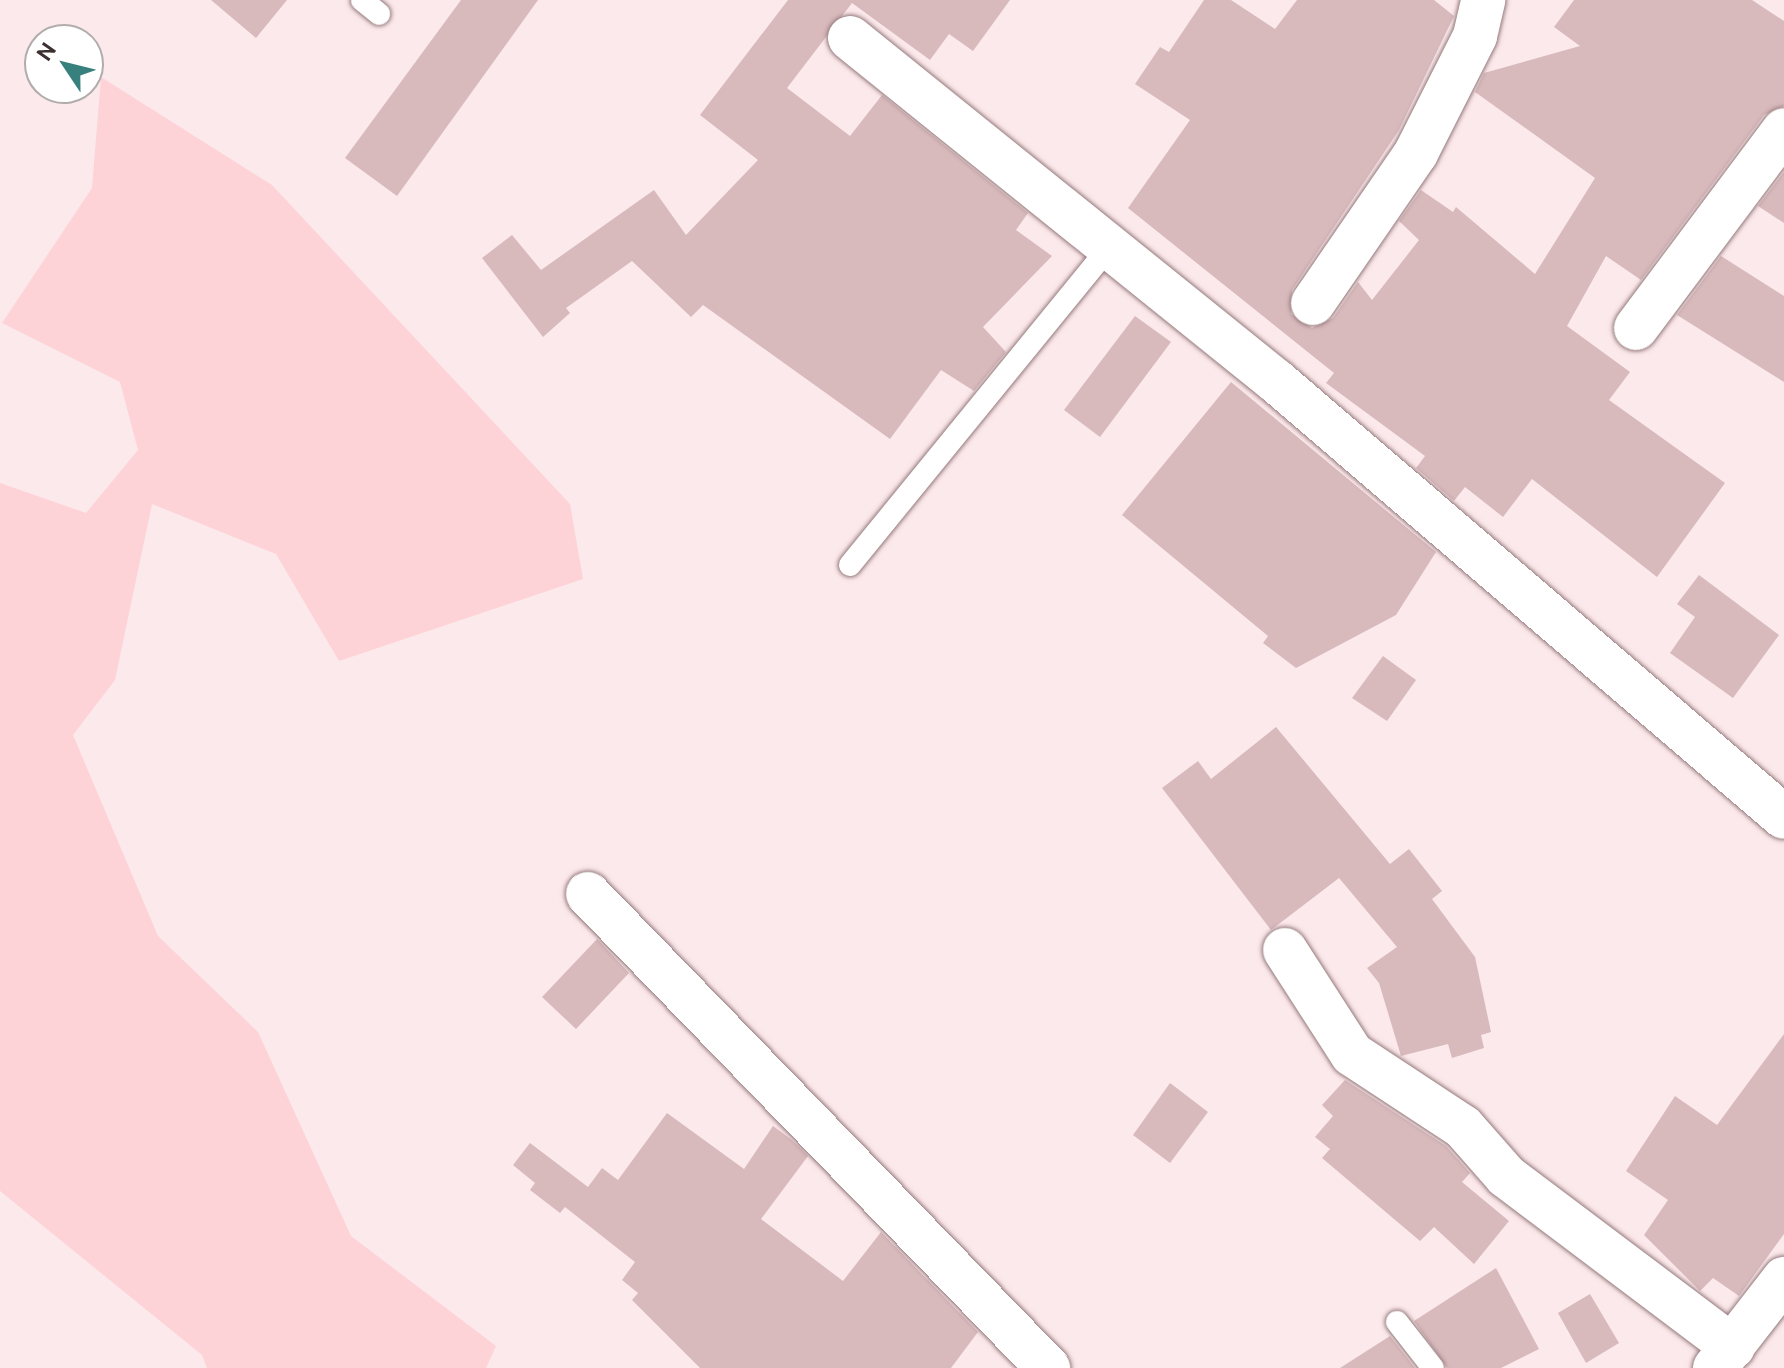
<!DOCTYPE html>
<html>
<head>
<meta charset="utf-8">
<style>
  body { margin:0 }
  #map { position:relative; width:1784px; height:1368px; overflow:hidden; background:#fce9eb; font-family:Ubuntu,sans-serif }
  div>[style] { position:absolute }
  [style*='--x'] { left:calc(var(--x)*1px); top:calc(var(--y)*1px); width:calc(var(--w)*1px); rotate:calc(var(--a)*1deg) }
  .green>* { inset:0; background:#fdd3d7 }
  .building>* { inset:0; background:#d8babd }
  .roads { filter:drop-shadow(0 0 2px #95797c) drop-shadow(0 0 2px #95797c) }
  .service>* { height:22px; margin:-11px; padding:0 11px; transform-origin:11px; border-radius:11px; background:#fff }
  .minor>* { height:44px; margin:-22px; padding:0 22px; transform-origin:22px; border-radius:22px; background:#fff }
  span { translate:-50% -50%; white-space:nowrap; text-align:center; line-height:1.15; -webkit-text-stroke:6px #fff; paint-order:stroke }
  .north { position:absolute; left:24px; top:24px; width:80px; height:80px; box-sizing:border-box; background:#fff; border:2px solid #b1acad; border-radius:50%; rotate:305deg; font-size:22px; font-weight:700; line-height:32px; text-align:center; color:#3c3031 }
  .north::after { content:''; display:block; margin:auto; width:28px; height:36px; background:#38807d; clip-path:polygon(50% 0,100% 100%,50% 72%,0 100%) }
</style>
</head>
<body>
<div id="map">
  <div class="green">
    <div style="clip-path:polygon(101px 77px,272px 185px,570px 504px,583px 579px,339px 661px,276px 554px,152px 504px,115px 680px,73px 735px,158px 936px,258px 1032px,351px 1236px,496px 1346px,486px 1368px,207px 1368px,202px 1355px,0 1191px,0 483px,86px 513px,138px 450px,120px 382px,2px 323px,92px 188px)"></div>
  </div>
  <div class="building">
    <div style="clip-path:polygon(211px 0,287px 0,256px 38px)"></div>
    <div style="clip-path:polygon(461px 0,538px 0,397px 196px,345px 158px)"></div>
    <div style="clip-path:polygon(788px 0,1010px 0,973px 51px,949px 34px,930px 60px,852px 3px,787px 88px,850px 136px,882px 95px,1028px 213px,1016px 230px,1052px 256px,983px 327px,1006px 352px,974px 391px,941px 370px,890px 439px,703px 305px,691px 317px,632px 261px,566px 308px,570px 313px,543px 337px,482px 258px,512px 235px,541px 270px,654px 190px,686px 235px,758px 160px,700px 115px)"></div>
    <div style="clip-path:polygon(1204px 0,1231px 0,1275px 29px,1297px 0,1434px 0,1454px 16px,1399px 130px,1292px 290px,1291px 314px,1312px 328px,1333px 318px,1358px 282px,1372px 300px,1419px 240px,1399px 221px,1421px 190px,1453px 212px,1456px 207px,1535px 274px,1595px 178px,1475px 92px,1484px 73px,1580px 46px,1554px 27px,1574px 0,1752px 0,1784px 21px,1784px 106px,1764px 115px,1641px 280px,1606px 256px,1567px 326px,1630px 372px,1609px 400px,1725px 483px,1657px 577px,1532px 479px,1503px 517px,1465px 487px,1454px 501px,1416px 468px,1425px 456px,1326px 383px,1334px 373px,1128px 208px,1190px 120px,1135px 84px,1160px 47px,1169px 52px)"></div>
    <div style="clip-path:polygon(1784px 172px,1784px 223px,1758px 206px)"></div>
    <div style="clip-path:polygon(1721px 256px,1784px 296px,1784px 382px,1677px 315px)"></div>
    <div style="clip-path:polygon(1135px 316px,1171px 342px,1100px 437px,1064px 410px)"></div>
    <div style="clip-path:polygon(1231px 382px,1436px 552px,1396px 615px,1296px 668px,1263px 643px,1268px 636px,1122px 515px)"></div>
    <div style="clip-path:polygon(1699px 575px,1779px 635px,1733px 698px,1670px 653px,1695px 617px,1677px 604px)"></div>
    <div style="clip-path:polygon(1383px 656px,1416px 680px,1387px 721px,1352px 698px)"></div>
    <div style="clip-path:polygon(1276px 727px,1390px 864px,1409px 849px,1442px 891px,1432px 899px,1475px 957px,1491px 1032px,1481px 1035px,1484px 1048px,1452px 1058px,1448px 1044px,1401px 1056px,1379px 983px,1367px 968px,1397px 947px,1339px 878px,1271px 930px,1162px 788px,1198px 761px,1211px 779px)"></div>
    <div style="clip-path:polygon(597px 939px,629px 973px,576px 1029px,542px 997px)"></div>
    <div style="clip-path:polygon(1784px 1034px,1784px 1234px,1739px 1296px,1713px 1278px,1700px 1291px,1644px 1235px,1668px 1200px,1626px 1171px,1675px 1096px,1717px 1125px)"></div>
    <div style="clip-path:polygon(1345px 1080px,1446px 1146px,1470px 1173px,1462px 1182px,1509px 1221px,1474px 1264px,1434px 1227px,1420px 1241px,1322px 1158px,1330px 1149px,1315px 1137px,1333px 1116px,1322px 1105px)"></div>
    <div style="clip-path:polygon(1170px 1083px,1208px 1112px,1170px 1163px,1133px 1135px)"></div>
    <div style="clip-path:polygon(667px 1113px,744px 1169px,773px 1126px,792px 1140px,808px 1156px,761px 1219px,843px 1281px,881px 1232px,978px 1332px,951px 1368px,700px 1368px,632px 1300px,638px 1293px,622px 1280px,635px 1262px,565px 1207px,560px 1213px,530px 1190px,535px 1183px,513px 1165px,530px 1143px,588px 1187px,602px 1168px,618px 1180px)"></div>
    <div style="clip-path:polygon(1496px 1268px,1539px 1349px,1501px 1368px,1447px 1368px,1414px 1321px)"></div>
    <div style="clip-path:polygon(1590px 1294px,1619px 1343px,1586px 1363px,1558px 1313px)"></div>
    <div style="clip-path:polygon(1390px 1336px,1415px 1368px,1340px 1368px)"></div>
  </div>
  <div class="roads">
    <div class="service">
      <div style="--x:362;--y:0;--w:22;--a:39"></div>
      <div style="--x:850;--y:565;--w:414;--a:-50.8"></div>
      <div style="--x:1397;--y:1322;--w:58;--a:52"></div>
    </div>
    <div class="minor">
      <div style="--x:850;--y:38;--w:547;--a:38.84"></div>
      <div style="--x:1276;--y:381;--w:669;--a:40.64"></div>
      <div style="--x:1313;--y:303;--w:182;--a:-55.5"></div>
      <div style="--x:1416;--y:153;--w:131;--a:-63.2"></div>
      <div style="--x:1475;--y:36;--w:37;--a:-77"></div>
      <div style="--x:1636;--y:328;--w:247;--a:-53.2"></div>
      <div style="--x:588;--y:894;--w:661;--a:45.86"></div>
      <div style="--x:1285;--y:950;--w:124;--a:57.2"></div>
      <div style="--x:1352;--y:1054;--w:133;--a:33.3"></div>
      <div style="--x:1463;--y:1127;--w:65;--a:48.7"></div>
      <div style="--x:1506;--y:1176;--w:284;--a:37"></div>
      <div style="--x:1715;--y:1368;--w:113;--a:-52.2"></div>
    </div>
  </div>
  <div class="north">N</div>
</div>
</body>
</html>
